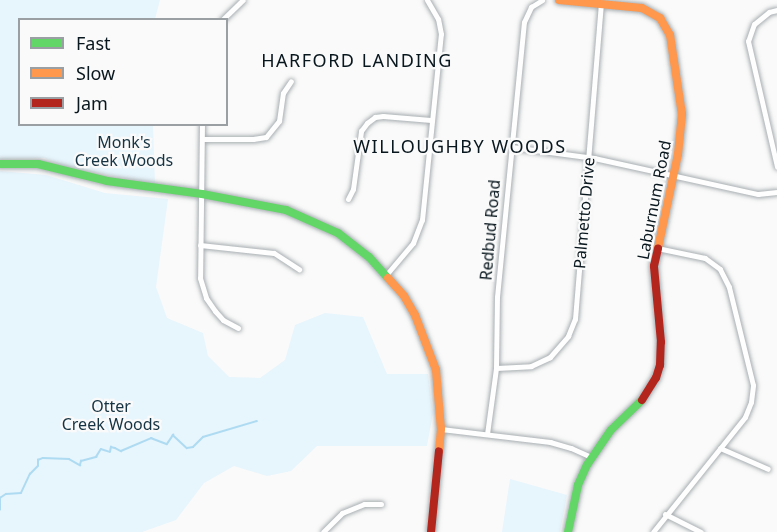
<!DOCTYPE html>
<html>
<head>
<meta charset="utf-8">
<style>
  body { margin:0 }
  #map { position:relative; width:777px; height:532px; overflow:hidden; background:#fafafa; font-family:"Noto Sans",sans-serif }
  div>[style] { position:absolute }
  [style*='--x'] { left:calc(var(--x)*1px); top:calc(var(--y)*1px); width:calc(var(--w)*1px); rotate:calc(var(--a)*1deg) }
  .green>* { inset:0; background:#e7f5fc }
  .stream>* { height:1.5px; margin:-0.75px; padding:0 0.75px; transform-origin:0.75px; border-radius:0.75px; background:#aedbf2 }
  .roads { filter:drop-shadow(0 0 2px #a8aeb1) drop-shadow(0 0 2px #a8aeb1) }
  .street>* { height:5px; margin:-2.5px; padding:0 2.5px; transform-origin:2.5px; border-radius:2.5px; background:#fefefe }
  .fast>* { height:8px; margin:-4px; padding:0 4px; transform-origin:4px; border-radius:4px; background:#63d668 }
  .slow>* { height:8px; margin:-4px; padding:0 4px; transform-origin:4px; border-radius:4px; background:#ff974d }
  .jam>* { height:8px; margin:-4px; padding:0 4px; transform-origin:4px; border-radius:4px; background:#b3261e }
  span { translate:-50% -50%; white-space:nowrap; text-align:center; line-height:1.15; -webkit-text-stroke:4.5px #fafafa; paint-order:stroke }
  .park-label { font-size:16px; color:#153342 }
  .street-label { font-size:16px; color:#08161d }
  .neighbourhood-label { font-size:18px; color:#08161d; letter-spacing:1.5px }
  .legend { position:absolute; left:18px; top:18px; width:210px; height:108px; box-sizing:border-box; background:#fafafa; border:2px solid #999fa2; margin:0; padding:8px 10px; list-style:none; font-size:18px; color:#08161d }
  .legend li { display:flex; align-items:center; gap:12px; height:30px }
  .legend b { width:30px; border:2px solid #999fa2 }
</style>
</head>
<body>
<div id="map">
  <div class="green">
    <div style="clip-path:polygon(0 0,160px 0,155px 19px,20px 20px,20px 124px,153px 125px,155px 184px,64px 166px,44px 158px,0 159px)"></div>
    <div style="clip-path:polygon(0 171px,46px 175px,105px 193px,168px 199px,156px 287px,167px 318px,203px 333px,208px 356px,229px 377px,260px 378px,285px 360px,295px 325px,325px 313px,363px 317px,387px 374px,428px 374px,433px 413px,427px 446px,317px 446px,291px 471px,267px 476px,234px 466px,204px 483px,176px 520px,142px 532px,0 532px)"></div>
    <div style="clip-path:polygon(510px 479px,567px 495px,560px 532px,502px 532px)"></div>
  </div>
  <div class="stream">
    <div style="--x:0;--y:510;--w:12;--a:-90"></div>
    <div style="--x:0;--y:498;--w:7;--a:-34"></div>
    <div style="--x:6;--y:494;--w:15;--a:-4"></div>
    <div style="--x:21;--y:493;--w:21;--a:-65"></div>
    <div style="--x:30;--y:474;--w:11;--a:-45"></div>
    <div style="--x:38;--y:466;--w:6;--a:-90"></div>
    <div style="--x:38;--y:460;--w:5;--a:-22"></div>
    <div style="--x:43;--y:458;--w:26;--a:2"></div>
    <div style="--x:69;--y:459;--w:13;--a:29"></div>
    <div style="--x:80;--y:465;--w:4;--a:-76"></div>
    <div style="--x:81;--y:461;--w:16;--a:-15"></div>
    <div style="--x:96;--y:457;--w:9;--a:-58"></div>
    <div style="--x:101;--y:449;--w:9;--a:18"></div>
    <div style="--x:110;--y:452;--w:5;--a:-79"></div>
    <div style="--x:111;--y:447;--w:4;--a:14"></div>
    <div style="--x:115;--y:448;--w:7;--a:27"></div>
    <div style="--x:121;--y:451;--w:33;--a:-23"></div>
    <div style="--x:151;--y:438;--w:17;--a:21"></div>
    <div style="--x:167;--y:444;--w:11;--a:-56"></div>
    <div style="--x:173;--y:435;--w:19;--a:43"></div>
    <div style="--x:187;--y:448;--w:6;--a:-9"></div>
    <div style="--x:193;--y:447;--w:14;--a:-45"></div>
    <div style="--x:203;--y:437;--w:56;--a:-16.5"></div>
  </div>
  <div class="roads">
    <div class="street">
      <div style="--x:777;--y:10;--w:8;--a:166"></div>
      <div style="--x:769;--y:12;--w:19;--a:141"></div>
      <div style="--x:754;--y:24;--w:18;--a:109"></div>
      <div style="--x:748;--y:41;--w:129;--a:77"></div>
      <div style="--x:222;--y:20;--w:29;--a:-44"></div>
      <div style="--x:202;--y:124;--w:154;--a:90.7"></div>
      <div style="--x:200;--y:278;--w:21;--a:73"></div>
      <div style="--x:206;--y:298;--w:16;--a:55"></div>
      <div style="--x:215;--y:311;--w:12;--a:48"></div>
      <div style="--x:223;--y:320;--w:17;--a:28"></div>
      <div style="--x:202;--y:139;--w:51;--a:0"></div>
      <div style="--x:253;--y:139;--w:13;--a:-9"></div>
      <div style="--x:266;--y:137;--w:21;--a:-51"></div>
      <div style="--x:279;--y:121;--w:28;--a:-82"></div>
      <div style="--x:283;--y:93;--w:14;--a:-56"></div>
      <div style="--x:512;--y:147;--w:83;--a:7.6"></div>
      <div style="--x:594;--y:158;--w:168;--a:12.4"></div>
      <div style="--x:758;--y:194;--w:19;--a:-6"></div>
      <div style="--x:348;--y:199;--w:11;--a:-63"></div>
      <div style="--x:353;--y:189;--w:59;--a:-82.1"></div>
      <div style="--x:361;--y:131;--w:10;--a:-53"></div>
      <div style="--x:367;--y:123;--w:10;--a:-37"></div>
      <div style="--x:375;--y:117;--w:8;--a:-7"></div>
      <div style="--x:383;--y:116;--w:48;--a:4.8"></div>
      <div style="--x:200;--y:245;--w:74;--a:6.2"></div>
      <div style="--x:274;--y:253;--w:30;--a:33"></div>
      <div style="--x:386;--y:275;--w:42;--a:-49.8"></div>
      <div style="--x:413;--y:243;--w:25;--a:-69"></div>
      <div style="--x:422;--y:220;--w:187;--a:-84.2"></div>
      <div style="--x:441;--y:34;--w:15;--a:-101"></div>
      <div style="--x:438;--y:19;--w:22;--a:-120"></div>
      <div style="--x:496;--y:368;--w:35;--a:-3"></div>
      <div style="--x:531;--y:366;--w:21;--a:-25"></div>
      <div style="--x:550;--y:357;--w:28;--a:-49"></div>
      <div style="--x:568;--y:336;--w:18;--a:-68"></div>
      <div style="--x:575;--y:319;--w:316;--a:-85.3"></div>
      <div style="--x:441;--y:429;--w:110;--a:6.8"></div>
      <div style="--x:550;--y:442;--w:22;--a:16"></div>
      <div style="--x:571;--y:448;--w:22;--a:24"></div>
      <div style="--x:487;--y:434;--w:67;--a:-82.2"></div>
      <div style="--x:496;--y:368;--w:71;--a:-89.2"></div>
      <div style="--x:497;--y:297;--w:276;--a:-84.4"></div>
      <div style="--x:524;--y:22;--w:17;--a:-65"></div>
      <div style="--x:531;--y:7;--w:13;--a:-32"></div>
      <div style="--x:720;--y:448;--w:52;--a:23.6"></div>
      <div style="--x:665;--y:514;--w:40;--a:26.6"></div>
      <div style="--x:323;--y:532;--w:27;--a:-45"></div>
      <div style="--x:342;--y:513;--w:24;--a:-22"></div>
      <div style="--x:364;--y:504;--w:17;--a:0"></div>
      <div style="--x:653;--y:532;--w:147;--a:-51.3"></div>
      <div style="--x:745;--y:417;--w:16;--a:-68"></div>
      <div style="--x:751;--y:402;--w:17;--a:-83"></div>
      <div style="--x:753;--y:385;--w:101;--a:-103.8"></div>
      <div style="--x:729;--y:287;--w:20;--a:-117"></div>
      <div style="--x:720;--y:269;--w:19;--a:-144"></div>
      <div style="--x:705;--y:258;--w:49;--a:-168.2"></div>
    </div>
    <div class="fast">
      <div style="--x:0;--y:164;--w:38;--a:0"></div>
      <div style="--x:38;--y:164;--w:71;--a:13.8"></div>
      <div style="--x:107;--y:181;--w:96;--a:7.8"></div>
      <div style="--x:202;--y:194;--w:86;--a:10.8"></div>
      <div style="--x:286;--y:210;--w:57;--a:23.9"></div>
      <div style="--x:338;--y:233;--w:39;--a:38"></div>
      <div style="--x:369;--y:257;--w:28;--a:48"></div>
      <div style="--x:568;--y:532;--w:48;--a:-78"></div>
      <div style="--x:578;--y:485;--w:22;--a:-66"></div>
      <div style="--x:587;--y:465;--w:42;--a:-55.6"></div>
      <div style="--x:611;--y:430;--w:43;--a:-44.1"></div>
    </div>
    <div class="slow">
      <div style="--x:559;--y:0;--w:83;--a:5.5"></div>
      <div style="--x:642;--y:8;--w:21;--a:29"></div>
      <div style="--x:660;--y:18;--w:20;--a:60"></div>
      <div style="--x:670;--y:35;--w:80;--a:81.4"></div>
      <div style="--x:682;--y:114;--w:40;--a:95.7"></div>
      <div style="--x:678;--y:154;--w:96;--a:102"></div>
      <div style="--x:388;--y:278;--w:24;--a:48"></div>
      <div style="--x:404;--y:296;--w:22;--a:60"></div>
      <div style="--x:415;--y:315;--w:59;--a:69.1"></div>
      <div style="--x:436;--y:370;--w:59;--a:85.2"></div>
      <div style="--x:441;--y:429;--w:22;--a:95"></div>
    </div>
    <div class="jam">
      <div style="--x:642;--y:400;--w:26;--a:-58"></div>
      <div style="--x:656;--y:378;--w:14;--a:-73"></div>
      <div style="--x:660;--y:365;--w:23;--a:-88"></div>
      <div style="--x:661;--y:342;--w:76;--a:-95.3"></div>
      <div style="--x:654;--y:266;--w:18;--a:-77"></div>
      <div style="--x:431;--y:532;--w:81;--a:-84.4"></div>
    </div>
  </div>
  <div class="park-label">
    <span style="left:124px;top:151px">Monk's<br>Creek Woods</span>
    <span style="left:111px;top:415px">Otter<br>Creek Woods</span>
  </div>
  <div class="street-label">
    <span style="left:654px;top:200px;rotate:-79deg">Laburnum Road</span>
    <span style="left:584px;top:213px;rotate:-85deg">Palmetto Drive</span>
    <span style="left:490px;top:230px;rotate:-85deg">Redbud Road</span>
  </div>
  <div class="neighbourhood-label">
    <span style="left:357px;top:60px">HARFORD LANDING</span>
    <span style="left:460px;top:146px">WILLOUGHBY WOODS</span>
  </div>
  <ul class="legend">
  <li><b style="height:8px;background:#63d668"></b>Fast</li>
  <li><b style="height:8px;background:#ff974d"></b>Slow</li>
  <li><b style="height:8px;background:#b3261e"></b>Jam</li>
  </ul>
</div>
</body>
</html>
